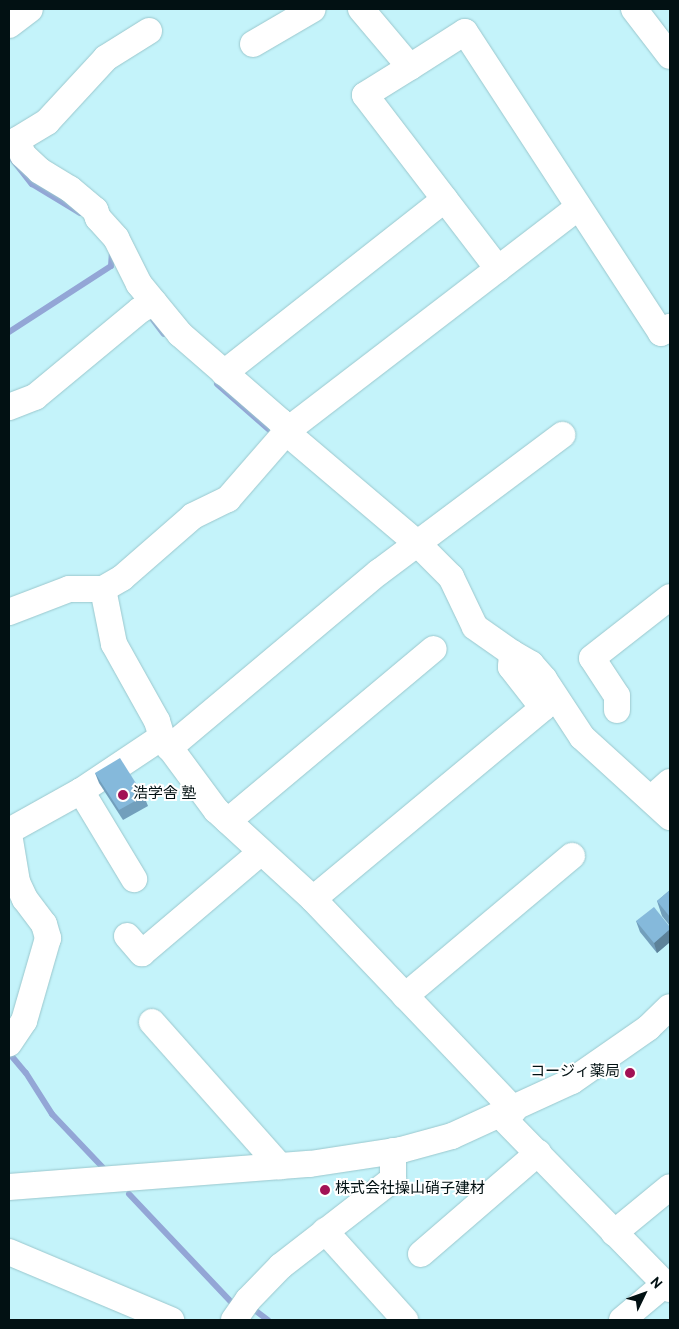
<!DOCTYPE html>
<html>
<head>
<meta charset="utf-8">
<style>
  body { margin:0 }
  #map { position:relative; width:679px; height:1329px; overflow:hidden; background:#c4f3fa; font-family:Overpass,"Noto Sans JP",sans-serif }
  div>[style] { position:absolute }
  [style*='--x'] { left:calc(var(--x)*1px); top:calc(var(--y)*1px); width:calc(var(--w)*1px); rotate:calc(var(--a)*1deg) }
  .stream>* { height:6px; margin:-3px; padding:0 3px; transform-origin:3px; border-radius:3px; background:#93a6d6 }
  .roads { filter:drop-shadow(0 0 1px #9ac7cd) drop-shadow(0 0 1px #9ac7cd) }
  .minor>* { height:26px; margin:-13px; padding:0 13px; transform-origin:13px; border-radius:13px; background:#fff }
  .wall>* { inset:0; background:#729fbc }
  .shaded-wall>* { inset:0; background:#5d8299 }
  .building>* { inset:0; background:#85b9db }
  .dots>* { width:14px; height:14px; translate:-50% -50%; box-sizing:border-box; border:2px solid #fff; border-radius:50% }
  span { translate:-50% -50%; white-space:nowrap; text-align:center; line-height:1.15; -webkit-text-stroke:4px #fff; paint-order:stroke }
  .poi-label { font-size:15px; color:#021113 }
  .left { translate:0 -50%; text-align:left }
  .right { translate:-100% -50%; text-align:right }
  .frame { position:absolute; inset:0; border:10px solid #021113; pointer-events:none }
  .north { position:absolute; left:619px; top:1269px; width:50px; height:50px; -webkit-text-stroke:4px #fff; paint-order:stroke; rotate:48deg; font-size:14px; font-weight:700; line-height:20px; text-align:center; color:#021113 }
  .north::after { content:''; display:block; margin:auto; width:18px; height:22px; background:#021113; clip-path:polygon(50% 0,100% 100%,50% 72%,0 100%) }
</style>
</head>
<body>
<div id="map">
  <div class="stream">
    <div style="--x:9;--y:155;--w:37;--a:52"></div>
    <div style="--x:32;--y:184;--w:56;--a:31.1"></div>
    <div style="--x:148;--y:313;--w:26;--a:53"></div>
    <div style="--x:9;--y:332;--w:121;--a:-32.9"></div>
    <div style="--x:111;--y:266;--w:14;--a:-86"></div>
    <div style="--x:217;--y:384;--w:77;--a:41.3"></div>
    <div style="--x:9;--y:1053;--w:26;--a:50"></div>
    <div style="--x:26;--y:1073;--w:49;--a:57.6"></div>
    <div style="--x:52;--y:1114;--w:79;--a:46.5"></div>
    <div style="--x:129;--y:1194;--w:154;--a:46.6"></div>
    <div style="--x:252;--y:1308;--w:20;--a:37"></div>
  </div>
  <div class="roads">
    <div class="minor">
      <div style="--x:361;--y:9;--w:76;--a:49.8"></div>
      <div style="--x:410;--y:67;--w:65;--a:-32.5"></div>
      <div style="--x:465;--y:32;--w:359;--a:56.9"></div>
      <div style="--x:661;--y:333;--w:11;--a:-34"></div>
      <div style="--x:634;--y:9;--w:59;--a:52.5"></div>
      <div style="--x:9;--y:25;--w:26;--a:-37"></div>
      <div style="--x:149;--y:31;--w:51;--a:147.9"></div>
      <div style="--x:106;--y:58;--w:87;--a:132.7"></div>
      <div style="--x:47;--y:122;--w:35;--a:149"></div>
      <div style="--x:17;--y:140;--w:16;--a:68"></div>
      <div style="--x:23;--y:155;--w:23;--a:43"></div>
      <div style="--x:40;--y:171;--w:35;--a:31"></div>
      <div style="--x:70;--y:189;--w:33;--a:40"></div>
      <div style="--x:95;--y:210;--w:9;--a:69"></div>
      <div style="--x:98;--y:218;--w:27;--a:48"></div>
      <div style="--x:116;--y:238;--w:51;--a:63.4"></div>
      <div style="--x:139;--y:284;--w:65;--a:50.6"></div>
      <div style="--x:180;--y:334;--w:133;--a:41"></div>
      <div style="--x:280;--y:421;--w:21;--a:53"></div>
      <div style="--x:293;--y:438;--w:162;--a:40.3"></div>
      <div style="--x:417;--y:543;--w:48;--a:45"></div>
      <div style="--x:451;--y:577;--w:55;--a:64.4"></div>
      <div style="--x:475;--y:627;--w:45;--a:35.1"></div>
      <div style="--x:253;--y:44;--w:69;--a:-30.3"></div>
      <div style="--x:410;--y:67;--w:53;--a:148.1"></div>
      <div style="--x:365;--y:95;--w:219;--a:52.6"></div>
      <div style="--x:224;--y:373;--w:281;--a:-38.2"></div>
      <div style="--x:9;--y:407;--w:28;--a:-21"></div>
      <div style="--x:35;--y:397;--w:136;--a:-39.6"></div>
      <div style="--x:140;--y:310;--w:16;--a:-27"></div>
      <div style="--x:103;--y:589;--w:56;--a:78.7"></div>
      <div style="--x:114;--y:644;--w:88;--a:60.8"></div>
      <div style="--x:157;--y:721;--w:17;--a:73"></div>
      <div style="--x:9;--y:612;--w:64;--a:-21"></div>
      <div style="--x:69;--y:589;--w:34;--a:0"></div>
      <div style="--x:103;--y:589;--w:22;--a:-30"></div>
      <div style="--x:122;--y:578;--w:94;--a:-41.1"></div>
      <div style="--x:193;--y:516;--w:39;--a:-26"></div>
      <div style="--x:228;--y:499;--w:91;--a:-49"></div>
      <div style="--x:288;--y:430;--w:364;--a:-37.5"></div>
      <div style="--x:617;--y:710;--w:14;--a:-90"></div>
      <div style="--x:617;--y:696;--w:45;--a:-123.3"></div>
      <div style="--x:592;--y:658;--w:99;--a:-38"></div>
      <div style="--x:169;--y:748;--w:274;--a:-40"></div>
      <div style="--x:379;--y:572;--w:229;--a:-36.8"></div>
      <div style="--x:81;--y:791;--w:103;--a:58.9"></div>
      <div style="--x:652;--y:798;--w:24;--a:-42"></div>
      <div style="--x:228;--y:821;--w:268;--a:-39.9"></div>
      <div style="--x:9;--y:831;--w:82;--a:-29.1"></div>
      <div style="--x:81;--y:791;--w:97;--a:-33.7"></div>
      <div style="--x:162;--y:737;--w:91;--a:53.5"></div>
      <div style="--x:216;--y:810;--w:132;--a:42.5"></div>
      <div style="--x:9;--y:834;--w:49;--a:80.5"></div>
      <div style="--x:17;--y:882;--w:19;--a:65"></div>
      <div style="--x:25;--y:899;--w:31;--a:53"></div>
      <div style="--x:44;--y:924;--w:15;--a:74"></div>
      <div style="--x:48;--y:938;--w:86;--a:106.1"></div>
      <div style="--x:24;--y:1021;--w:27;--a:124"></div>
      <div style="--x:127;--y:936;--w:23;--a:49"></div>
      <div style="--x:142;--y:953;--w:156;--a:-40.3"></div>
      <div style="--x:405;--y:996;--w:218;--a:-40"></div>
      <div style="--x:152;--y:1022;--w:193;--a:48.4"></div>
      <div style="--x:514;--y:1110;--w:291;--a:-133.6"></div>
      <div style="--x:313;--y:899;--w:299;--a:-39.7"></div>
      <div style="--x:543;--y:708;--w:52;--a:-128"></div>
      <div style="--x:511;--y:667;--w:14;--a:-86"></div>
      <div style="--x:512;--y:653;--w:22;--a:30"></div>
      <div style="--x:531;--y:664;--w:20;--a:49"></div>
      <div style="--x:544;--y:679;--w:69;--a:56.8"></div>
      <div style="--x:582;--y:737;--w:119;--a:42.3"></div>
      <div style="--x:500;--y:1115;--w:243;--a:45.7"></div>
      <div style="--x:9;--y:1187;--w:302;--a:-4.4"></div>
      <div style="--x:310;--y:1164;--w:92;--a:-8.7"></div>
      <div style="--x:401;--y:1150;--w:53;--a:-15.4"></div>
      <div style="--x:452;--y:1136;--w:132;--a:-24.6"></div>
      <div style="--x:572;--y:1081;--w:93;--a:-34.9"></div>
      <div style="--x:648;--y:1028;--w:30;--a:-44"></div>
      <div style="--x:325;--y:1231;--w:120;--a:48"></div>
      <div style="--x:614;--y:1233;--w:72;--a:-39.4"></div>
      <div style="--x:9;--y:1252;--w:176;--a:22.8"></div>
      <div style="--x:421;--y:1254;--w:155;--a:-40.8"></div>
      <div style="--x:234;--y:1320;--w:24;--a:-55"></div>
      <div style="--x:248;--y:1300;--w:47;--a:-45.9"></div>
      <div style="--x:281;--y:1266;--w:142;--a:-37.8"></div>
      <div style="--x:393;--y:1179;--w:28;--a:-90"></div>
      <div style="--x:622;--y:1320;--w:56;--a:-39.9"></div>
    </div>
  </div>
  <div class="wall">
    <div style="clip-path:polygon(95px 773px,144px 796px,148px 806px,123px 820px,99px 783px)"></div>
    <div style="clip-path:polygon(670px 890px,670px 926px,662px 916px,657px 901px)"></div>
    <div style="clip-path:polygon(636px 921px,670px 927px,670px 942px,657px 953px,640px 932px)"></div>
  </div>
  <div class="shaded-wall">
    <div style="clip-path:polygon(670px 929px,670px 942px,657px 953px,654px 943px)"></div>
  </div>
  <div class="building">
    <div style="clip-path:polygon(120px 758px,144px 796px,119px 810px,95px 773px)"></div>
    <div style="clip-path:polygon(670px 890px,670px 917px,657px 901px)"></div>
    <div style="clip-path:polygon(654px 907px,670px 927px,670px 929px,654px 943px,636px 921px)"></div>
  </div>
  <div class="dots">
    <div style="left:123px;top:795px;background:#a21155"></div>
    <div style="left:630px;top:1073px;background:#a21155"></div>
    <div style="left:325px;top:1190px;background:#a21155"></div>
  </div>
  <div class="poi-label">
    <span class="left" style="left:133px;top:795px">浩学舎 塾</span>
    <span class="right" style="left:620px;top:1073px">コージィ薬局</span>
    <span class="left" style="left:335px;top:1190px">株式会社操山硝子建材</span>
  </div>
  <div class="frame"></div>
  <div class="north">N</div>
</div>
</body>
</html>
